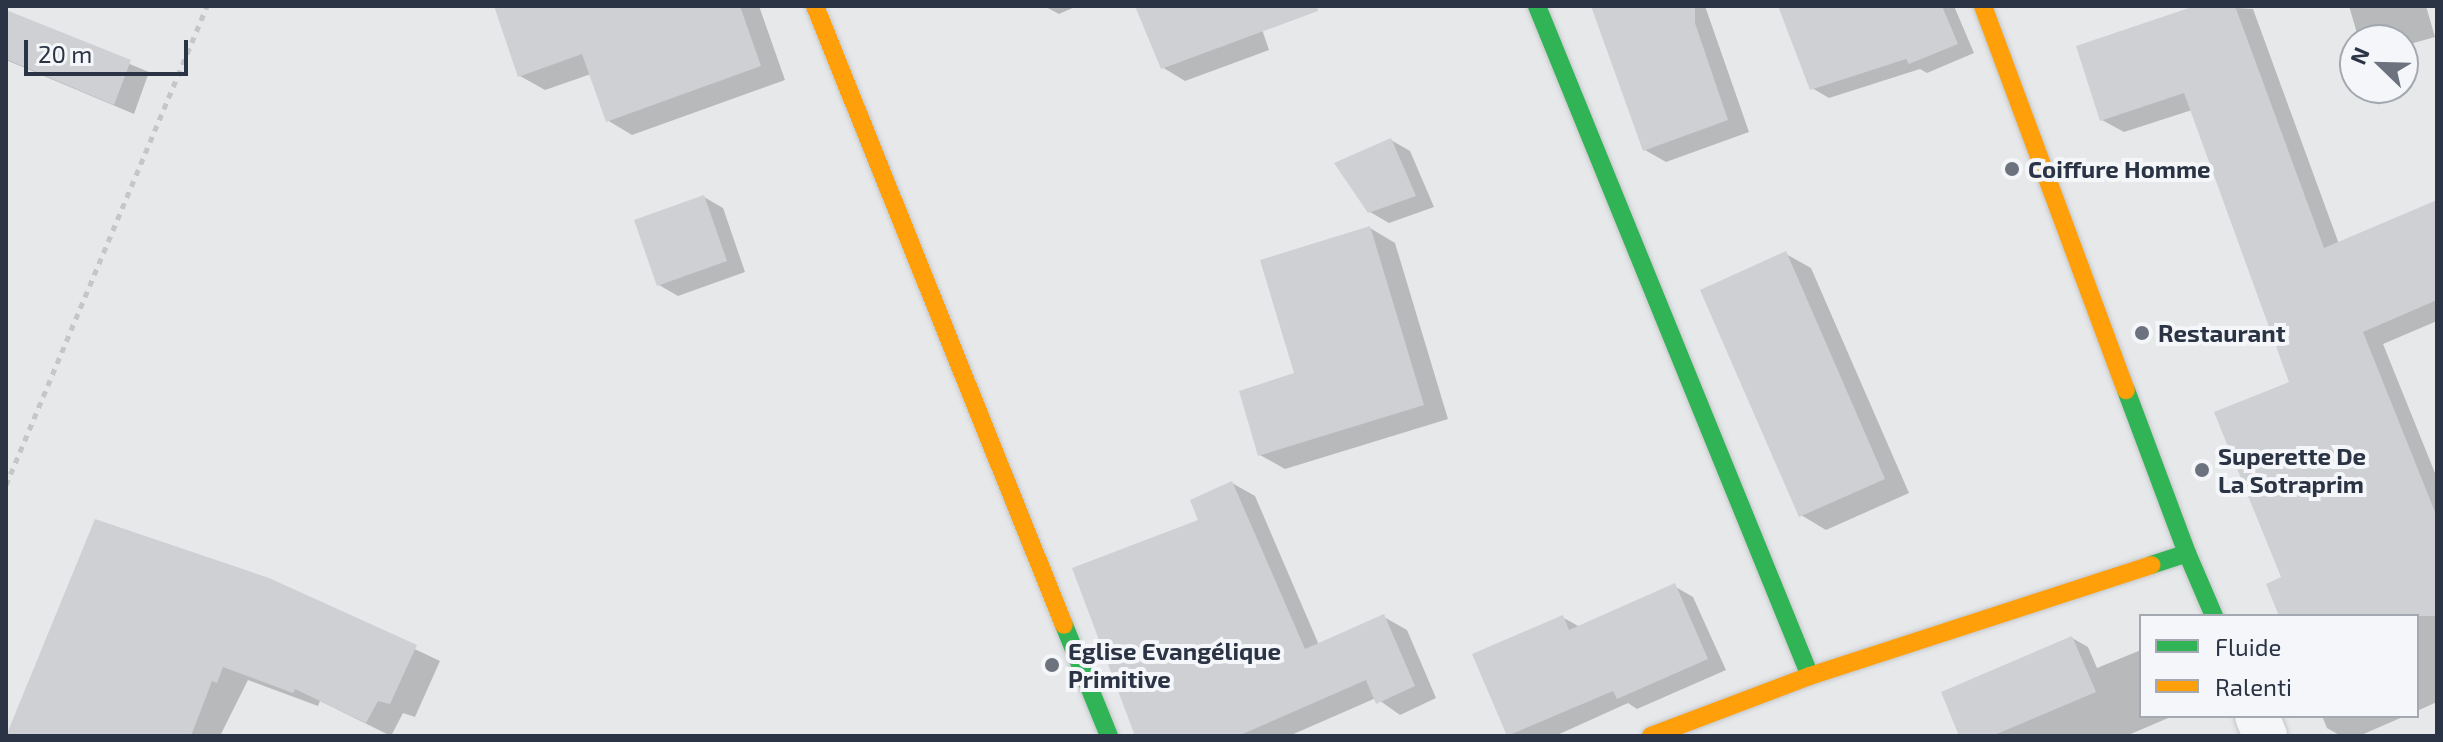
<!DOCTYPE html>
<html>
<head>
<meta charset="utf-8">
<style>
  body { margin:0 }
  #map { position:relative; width:2443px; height:742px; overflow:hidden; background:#e6e8ea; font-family:"Exo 2",sans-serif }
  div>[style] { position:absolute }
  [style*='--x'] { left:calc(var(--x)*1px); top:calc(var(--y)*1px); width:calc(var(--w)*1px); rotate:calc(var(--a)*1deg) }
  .shadow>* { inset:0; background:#0003 }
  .building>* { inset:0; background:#ced0d3 }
  .path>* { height:5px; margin-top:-2.5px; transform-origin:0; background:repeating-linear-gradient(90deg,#c5c6ca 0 6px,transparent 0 12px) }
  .roads { filter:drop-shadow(0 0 2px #c4c6c8) drop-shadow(0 0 2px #c4c6c8) }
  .street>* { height:44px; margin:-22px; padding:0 22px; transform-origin:22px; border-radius:22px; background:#f5f6f7 }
  .fast>* { height:18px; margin:-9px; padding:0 9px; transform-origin:9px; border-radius:9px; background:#30b455 }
  .slow>* { height:18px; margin:-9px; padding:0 9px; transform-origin:9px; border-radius:9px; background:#ff9f0a }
  .dots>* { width:22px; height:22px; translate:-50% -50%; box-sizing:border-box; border:4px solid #f4f6f9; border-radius:50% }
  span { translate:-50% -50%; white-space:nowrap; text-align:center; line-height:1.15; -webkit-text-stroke:8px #f4f6f9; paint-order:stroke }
  .poi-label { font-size:24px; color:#2b3445; font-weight:700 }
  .left { translate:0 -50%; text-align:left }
  .frame { position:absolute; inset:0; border:8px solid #2b3445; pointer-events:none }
  .legend { position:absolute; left:2139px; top:614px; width:280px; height:104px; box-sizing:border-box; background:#f4f6f9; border:2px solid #a4a8b1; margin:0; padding:10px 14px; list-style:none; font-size:24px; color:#2b3445 }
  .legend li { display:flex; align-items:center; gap:16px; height:40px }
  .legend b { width:40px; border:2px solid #a4a8b1 }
  .north { position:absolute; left:2339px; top:24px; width:80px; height:80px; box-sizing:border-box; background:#f4f6f9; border:2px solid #a4a8b1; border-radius:50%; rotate:293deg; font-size:22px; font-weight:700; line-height:32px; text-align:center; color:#2b3445 }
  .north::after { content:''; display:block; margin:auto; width:28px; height:36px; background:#6c737f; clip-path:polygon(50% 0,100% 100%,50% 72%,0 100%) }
  .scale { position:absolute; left:24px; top:40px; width:164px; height:36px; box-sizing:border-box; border:4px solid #2b3445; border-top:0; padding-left:10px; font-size:24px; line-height:28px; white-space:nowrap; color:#2b3445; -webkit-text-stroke:6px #f4f6f9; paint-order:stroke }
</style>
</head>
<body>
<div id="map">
  <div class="shadow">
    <div style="clip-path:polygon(522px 6px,759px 6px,785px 80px,632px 135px,607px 120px,591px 74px,545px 90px,520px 76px)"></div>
    <div style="clip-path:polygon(1044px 6px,1077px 6px,1059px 14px)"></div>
    <div style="clip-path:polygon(1137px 6px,1254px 6px,1269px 50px,1185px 81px,1162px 67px)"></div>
    <div style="clip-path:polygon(1594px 6px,1705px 6px,1749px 132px,1666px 162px,1645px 150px)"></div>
    <div style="clip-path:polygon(1781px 6px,1954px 6px,1974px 53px,1927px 73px,1920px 69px,1829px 98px,1812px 88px)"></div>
    <div style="clip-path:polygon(2201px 6px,2253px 9px,2339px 244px,2437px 211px,2437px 321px,2383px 344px,2437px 478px,2437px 702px,2417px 711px,2417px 616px,2281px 616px,2292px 383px,2192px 110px,2124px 132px,2102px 120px)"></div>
    <div style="clip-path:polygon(2349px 6px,2426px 6px,2435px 37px,2403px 46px,2403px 40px,2359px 40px)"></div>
    <div style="clip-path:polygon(6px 13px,149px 72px,134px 114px,6px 60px)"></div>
    <div style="clip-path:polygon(1391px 140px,1410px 151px,1434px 207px,1389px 223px,1370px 212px)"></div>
    <div style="clip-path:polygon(704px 197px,723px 208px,745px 272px,678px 296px,659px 285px)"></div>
    <div style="clip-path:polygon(1370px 228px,1395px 243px,1448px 419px,1285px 469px,1260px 455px)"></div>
    <div style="clip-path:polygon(1786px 254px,1811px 268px,1909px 493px,1826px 530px,1801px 515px)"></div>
    <div style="clip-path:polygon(1232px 483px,1255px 496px,1319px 645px,1384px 617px,1407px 630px,1436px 698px,1400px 715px,1376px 698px,1289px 736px,1137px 736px,1201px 521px)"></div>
    <div style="clip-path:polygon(268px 580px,440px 661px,415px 717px,403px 713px,391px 736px,320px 701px,318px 706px,248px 680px,220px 736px,6px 736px)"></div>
    <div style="clip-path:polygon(1674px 586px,1693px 597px,1726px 670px,1637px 709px,1628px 703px,1555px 736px,1510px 736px,1475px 655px,1562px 617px,1580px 627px)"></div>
    <div style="clip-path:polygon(2072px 638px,2088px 647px,2097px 668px,2141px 650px,2141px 716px,2173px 716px,2126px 736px,1962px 736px)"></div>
    <div style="clip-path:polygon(2322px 716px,2405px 716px,2359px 736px,2341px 736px,2327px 728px)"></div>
  </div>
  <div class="building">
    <div style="clip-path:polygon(494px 6px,740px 6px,761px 66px,606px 122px,582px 54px,518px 77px)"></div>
    <div style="clip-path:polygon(1135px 6px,1317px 6px,1318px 11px,1161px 69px)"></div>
    <div style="clip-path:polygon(1591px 6px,1695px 6px,1695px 23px,1728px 120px,1643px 151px)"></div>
    <div style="clip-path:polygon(1778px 6px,1942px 6px,1958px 44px,1909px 64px,1906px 59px,1810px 90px)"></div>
    <div style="clip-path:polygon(2195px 6px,2235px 6px,2324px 248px,2437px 200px,2437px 300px,2363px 332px,2437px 517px,2437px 616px,2279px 616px,2266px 584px,2281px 577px,2214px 412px,2289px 382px,2184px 93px,2100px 121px,2076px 46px)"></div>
    <div style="clip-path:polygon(6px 10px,131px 60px,114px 105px,6px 59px)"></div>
    <div style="clip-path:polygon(1391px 138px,1416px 196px,1368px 213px,1334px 163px)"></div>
    <div style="clip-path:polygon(704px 195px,727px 261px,657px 286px,634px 220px)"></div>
    <div style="clip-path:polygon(1370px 226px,1424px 405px,1258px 456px,1239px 391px,1294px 373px,1260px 260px)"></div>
    <div style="clip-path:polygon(1786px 251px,1885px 479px,1799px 517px,1700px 290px)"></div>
    <div style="clip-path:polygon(1232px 481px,1305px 649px,1384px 614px,1415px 686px,1376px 704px,1366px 680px,1238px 736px,1135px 736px,1072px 568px,1198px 520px,1190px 500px)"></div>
    <div style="clip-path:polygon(95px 519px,269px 578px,417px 645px,390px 704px,378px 701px,366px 723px,295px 689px,293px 693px,223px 667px,217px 683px,212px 681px,191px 736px,6px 736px)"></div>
    <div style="clip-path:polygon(1675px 583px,1708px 659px,1617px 699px,1613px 691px,1507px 736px,1472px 654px,1563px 615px,1569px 630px)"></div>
    <div style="clip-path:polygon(2072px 636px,2096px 692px,1992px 736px,1959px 736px,1941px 692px)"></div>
  </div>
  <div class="path">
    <div style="--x:6;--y:485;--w:519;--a:-67.24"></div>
  </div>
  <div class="roads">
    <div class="street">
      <div style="--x:2257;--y:716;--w:22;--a:68"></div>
    </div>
    <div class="fast">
      <div style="--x:1537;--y:6;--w:723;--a:67.83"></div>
      <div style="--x:2126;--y:390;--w:174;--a:69.5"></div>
      <div style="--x:2151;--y:565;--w:38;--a:-18"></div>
      <div style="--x:2187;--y:553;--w:69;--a:66.8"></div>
      <div style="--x:1064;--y:625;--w:120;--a:67.9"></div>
    </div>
    <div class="slow">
      <div style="--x:815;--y:6;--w:667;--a:68.09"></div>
      <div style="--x:1983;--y:6;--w:410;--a:69.6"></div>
      <div style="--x:1651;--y:736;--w:170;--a:-20.7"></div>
      <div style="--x:1810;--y:676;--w:359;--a:-18"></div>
    </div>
  </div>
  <div class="dots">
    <div style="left:2012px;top:169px;background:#6c737f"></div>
    <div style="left:2142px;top:333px;background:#6c737f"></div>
    <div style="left:2202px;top:470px;background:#6c737f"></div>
    <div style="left:1052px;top:665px;background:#6c737f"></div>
  </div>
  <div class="poi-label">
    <span class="left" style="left:2028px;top:169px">Coiffure Homme</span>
    <span class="left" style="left:2158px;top:333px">Restaurant</span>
    <span class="left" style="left:2218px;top:470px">Superette De<br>La Sotraprim</span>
    <span class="left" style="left:1068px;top:665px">Eglise Evangélique<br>Primitive</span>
  </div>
  <div class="frame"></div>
  <ul class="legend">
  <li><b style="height:10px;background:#30b455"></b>Fluide</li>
  <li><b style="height:10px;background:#ff9f0a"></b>Ralenti</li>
  </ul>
  <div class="north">N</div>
  <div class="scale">20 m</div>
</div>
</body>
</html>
